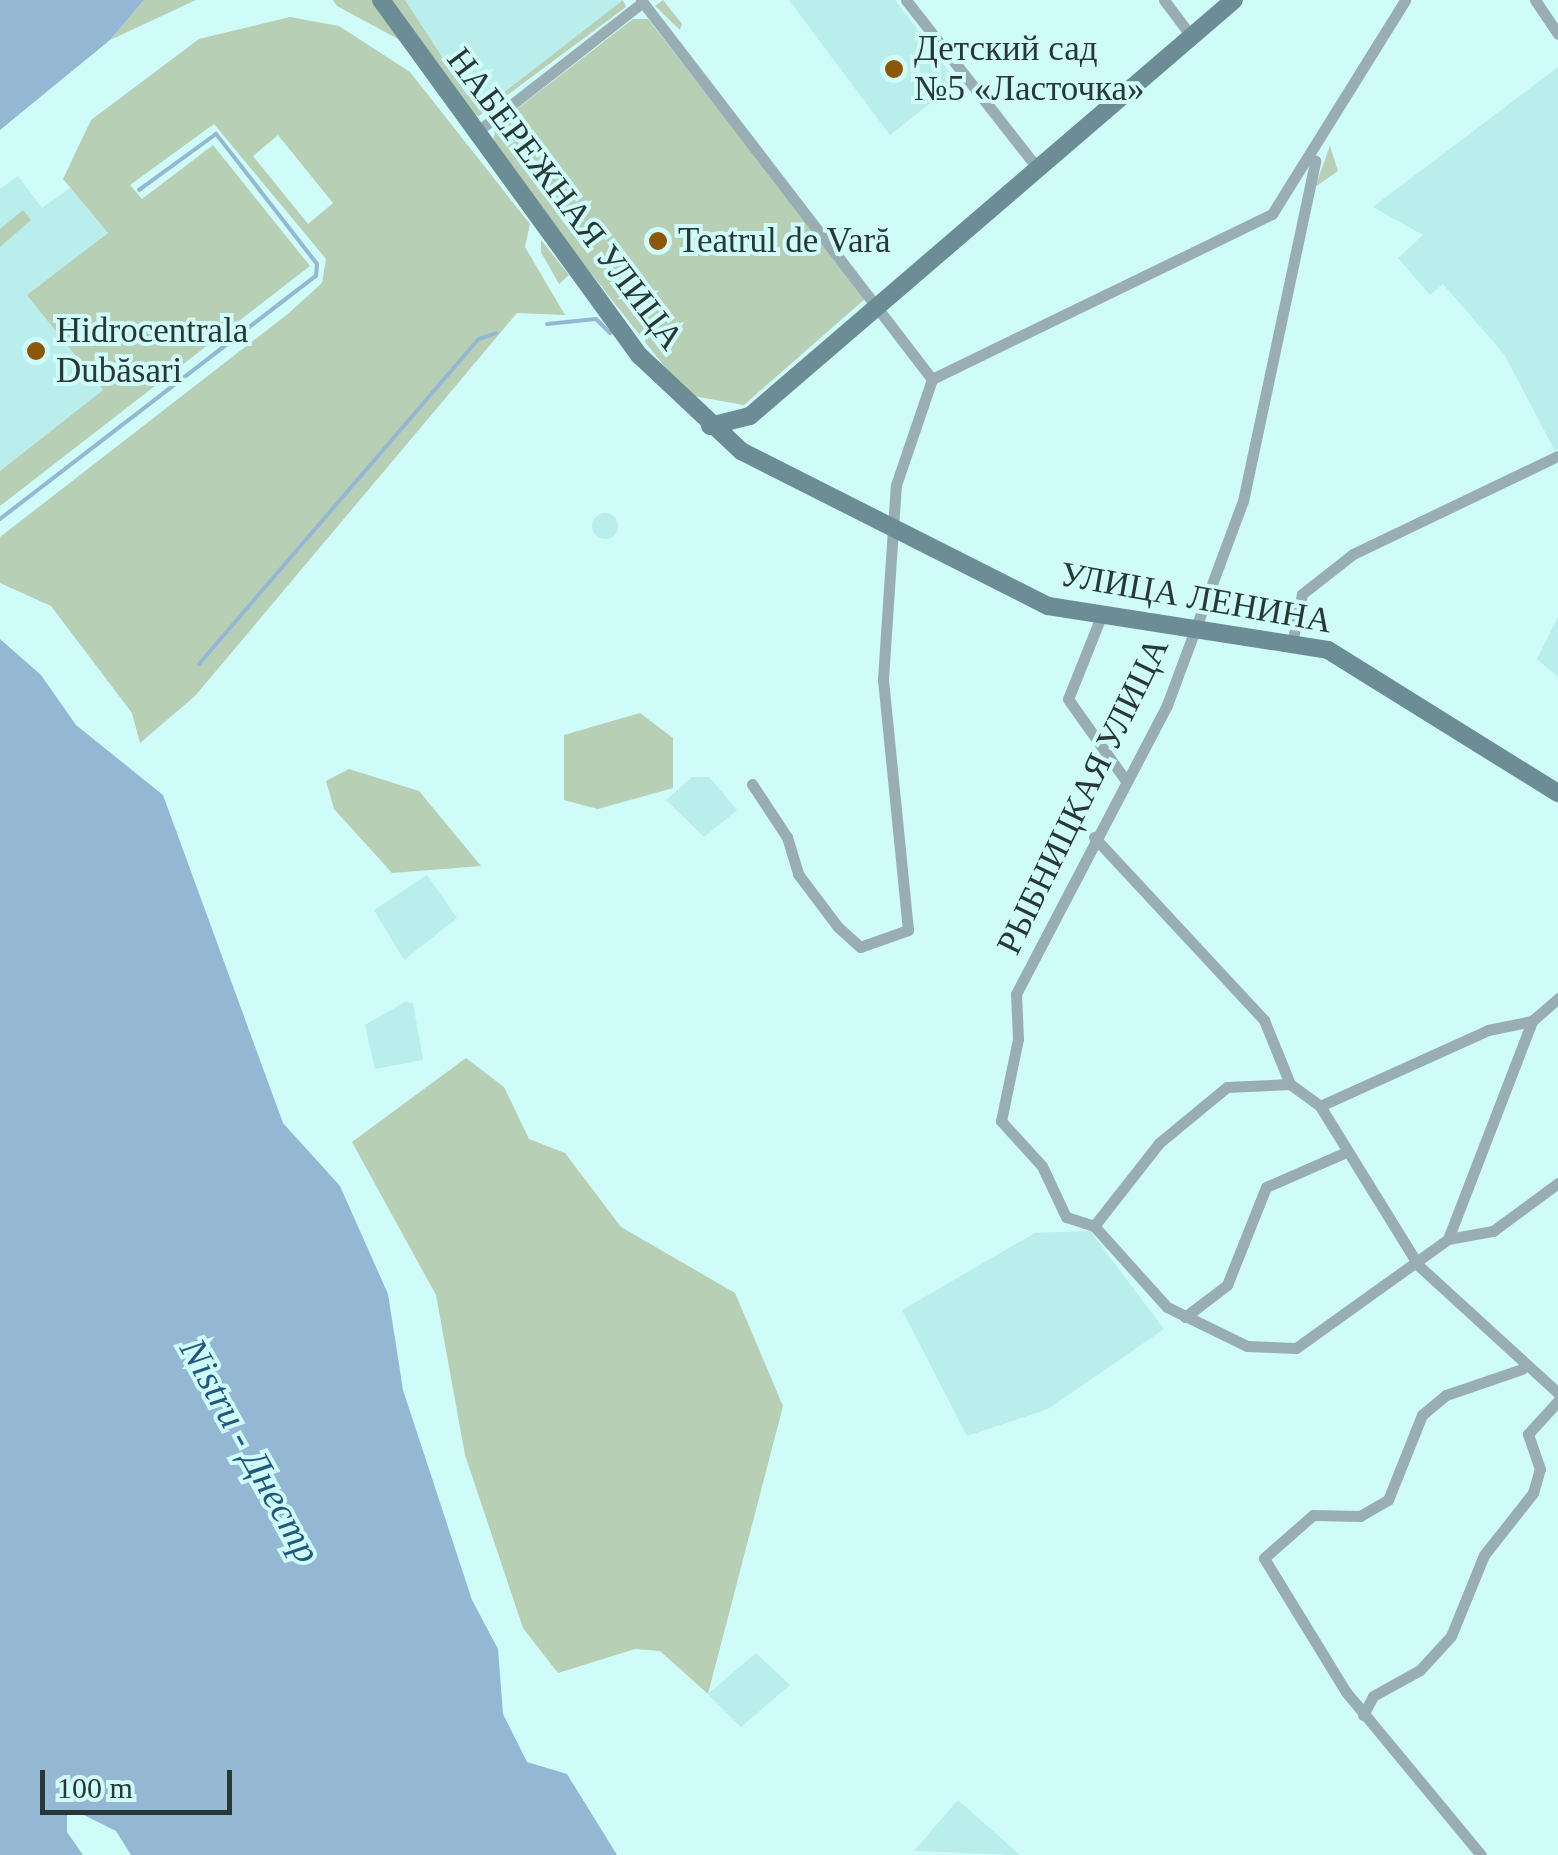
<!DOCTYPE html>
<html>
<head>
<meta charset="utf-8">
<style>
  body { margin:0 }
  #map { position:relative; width:1558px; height:1855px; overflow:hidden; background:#cffbf9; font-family:Georgia,serif }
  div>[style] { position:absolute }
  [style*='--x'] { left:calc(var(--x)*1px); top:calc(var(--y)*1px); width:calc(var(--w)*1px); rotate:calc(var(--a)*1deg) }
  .built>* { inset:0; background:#b9eeec }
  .round { border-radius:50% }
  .green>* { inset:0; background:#b7cfb4 }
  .water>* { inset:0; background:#94b8d4 }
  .stream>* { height:4px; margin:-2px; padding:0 2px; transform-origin:2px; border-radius:2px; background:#94b8d4 }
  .street>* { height:11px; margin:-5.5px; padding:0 5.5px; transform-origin:5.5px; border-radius:5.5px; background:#99aeb4 }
  .secondary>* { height:18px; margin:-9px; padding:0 9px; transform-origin:9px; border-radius:9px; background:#6d8d96 }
  .dots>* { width:28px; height:28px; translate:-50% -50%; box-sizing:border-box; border:5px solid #cffbf9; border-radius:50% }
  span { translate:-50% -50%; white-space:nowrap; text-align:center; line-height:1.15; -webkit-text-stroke:8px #cffbf9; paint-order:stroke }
  .poi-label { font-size:35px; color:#273837 }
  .left { translate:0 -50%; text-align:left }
  .street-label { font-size:35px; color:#273837 }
  .water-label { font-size:38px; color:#20587f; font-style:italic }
  .scale { position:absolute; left:40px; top:1770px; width:192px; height:45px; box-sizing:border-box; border:5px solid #273837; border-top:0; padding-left:12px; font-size:30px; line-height:35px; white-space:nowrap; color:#273837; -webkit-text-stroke:8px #cffbf9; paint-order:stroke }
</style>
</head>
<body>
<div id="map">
  <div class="built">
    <div style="clip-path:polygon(405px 0,623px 0,489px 104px,466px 95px)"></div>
    <div style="clip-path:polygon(789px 0,895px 0,957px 82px,890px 135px)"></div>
    <div style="clip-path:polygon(1558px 67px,1558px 449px,1555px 451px,1504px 354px,1443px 284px,1430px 295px,1398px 258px,1423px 235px,1373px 207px)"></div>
    <div style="clip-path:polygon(18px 176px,42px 208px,70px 188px,108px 233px,28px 295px,103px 390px,0 471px,0 189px)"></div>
    <div class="round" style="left:592px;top:513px;width:26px;height:26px"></div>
    <div style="clip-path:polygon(1558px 617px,1558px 677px,1537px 659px)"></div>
    <div style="clip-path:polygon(692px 777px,709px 777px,737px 810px,704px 837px,666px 800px)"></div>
    <div style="clip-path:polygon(427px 875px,457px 918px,404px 960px,374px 910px)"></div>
    <div style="clip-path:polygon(405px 1002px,413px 1003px,423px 1060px,375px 1069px,365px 1025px)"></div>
    <div style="clip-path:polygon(1090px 1231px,1164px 1329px,1048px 1409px,967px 1436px,902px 1310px,1035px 1233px)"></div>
    <div style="clip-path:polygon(756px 1653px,790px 1685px,741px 1727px,708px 1694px)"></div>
    <div style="clip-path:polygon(958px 1800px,1020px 1855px,914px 1851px)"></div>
  </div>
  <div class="green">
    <div style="clip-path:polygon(144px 0,196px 0,110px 40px)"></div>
    <div style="clip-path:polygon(333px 0,373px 0,400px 40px,337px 6px)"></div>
    <div style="clip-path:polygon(388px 0,405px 0,466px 94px,489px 104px,623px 0,626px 7px,479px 116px,468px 114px)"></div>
    <div style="clip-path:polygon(663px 0,682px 24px,680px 30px,655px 6px)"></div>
    <div style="clip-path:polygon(evenodd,290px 17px,339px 26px,410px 72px,530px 224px,525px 247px,565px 315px,517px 313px,195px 696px,140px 743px,132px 713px,51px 606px,0 583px,0 537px,289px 313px,322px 283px,326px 259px,214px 124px,130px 185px,142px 199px,213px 145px,310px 266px,0 506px,0 471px,103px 390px,27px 295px,108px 233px,63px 179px,91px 120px,199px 39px,290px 17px,278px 135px,333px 203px,308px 224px,253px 156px,278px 135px)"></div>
    <div style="clip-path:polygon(633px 19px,648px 19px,866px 298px,744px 405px,687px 395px,492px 148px,496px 125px)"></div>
    <div style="clip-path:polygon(1330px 146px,1338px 171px,1315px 187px)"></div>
    <div style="clip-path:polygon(23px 210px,31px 220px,0 247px,0 229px)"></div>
    <div style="clip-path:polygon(541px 240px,569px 275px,559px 284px,541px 252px)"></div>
    <div style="clip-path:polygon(640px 713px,673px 738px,673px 788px,598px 809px,564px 800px,564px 735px)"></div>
    <div style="clip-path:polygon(349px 769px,419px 791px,481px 866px,392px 873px,334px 809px,326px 781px)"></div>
    <div style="clip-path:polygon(466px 1058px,504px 1087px,529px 1139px,565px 1153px,621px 1227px,735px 1293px,783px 1406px,708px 1694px,660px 1651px,635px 1649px,558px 1673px,523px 1628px,465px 1455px,436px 1295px,352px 1142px)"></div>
  </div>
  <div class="water">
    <div style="clip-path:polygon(0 0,144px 0,110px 40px,0 130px)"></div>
    <div style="clip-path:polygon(0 639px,41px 675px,76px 725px,163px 795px,283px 1123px,340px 1186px,388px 1294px,403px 1390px,472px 1600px,498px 1649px,503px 1714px,527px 1762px,567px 1774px,617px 1855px,131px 1855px,116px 1831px,80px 1813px,67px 1815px,67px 1832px,83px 1855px,0 1855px)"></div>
  </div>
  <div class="stream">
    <div style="--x:547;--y:324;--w:49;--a:-5.8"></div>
    <div style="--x:596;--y:319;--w:20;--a:45"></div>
    <div style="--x:0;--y:519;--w:399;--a:-37.6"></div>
    <div style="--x:316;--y:276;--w:12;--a:-85"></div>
    <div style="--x:317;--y:264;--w:165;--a:-127.8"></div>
    <div style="--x:216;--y:134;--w:95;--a:144"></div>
    <div style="--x:199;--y:664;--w:429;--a:-49.3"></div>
    <div style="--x:479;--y:339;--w:18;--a:-19"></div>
  </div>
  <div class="street">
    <div style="--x:641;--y:0;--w:478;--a:52.5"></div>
    <div style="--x:906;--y:0;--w:216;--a:52"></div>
    <div style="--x:1164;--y:0;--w:45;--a:53.1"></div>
    <div style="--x:1535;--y:0;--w:41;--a:55.9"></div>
    <div style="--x:474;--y:134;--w:214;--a:-38"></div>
    <div style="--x:1100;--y:619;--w:86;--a:111.8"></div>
    <div style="--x:1068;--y:699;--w:100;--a:54.7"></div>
    <div style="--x:1292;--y:643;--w:50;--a:-78.5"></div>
    <div style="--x:1302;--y:594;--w:65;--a:-38.1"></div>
    <div style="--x:1353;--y:554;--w:227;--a:-25.6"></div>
    <div style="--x:752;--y:784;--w:64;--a:56.6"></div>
    <div style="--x:787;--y:837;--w:39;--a:73"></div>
    <div style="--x:798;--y:874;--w:66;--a:53"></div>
    <div style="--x:838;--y:927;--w:30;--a:42"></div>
    <div style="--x:860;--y:947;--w:51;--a:-19.5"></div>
    <div style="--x:908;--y:930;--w:252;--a:-95.7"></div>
    <div style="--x:883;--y:679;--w:194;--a:-86.2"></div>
    <div style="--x:896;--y:485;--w:112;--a:-71.2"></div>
    <div style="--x:932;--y:379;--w:378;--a:-25.9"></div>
    <div style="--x:1272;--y:214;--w:252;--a:-58.1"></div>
    <div style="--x:1094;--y:837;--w:250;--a:47.1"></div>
    <div style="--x:1264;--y:1020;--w:69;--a:67.9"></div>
    <div style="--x:1290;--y:1084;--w:37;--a:36"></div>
    <div style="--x:1320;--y:1106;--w:188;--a:58.3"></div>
    <div style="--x:1419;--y:1266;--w:188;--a:42.4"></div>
    <div style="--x:1320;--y:1106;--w:184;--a:-24.3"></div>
    <div style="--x:1488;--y:1030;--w:45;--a:-11.6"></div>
    <div style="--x:1532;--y:1021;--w:35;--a:-41"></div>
    <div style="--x:1094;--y:1226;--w:29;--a:-162"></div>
    <div style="--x:1066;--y:1217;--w:56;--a:-115.2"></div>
    <div style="--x:1042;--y:1166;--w:61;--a:-132.3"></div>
    <div style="--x:1001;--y:1121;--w:84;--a:-78.3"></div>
    <div style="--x:1018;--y:1039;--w:45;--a:-92.5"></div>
    <div style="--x:1016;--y:994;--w:326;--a:-62.4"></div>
    <div style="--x:1167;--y:705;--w:218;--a:-69.6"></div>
    <div style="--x:1243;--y:501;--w:348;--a:-78"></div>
    <div style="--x:1094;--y:1226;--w:109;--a:48"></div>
    <div style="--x:1167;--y:1307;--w:89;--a:26"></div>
    <div style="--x:1247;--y:1346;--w:49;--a:2.3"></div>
    <div style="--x:1296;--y:1348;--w:187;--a:-35.6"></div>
    <div style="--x:1448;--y:1239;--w:234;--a:-68.9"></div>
    <div style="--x:1094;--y:1226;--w:105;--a:-51.9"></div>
    <div style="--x:1159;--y:1143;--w:88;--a:-39.5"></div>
    <div style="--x:1227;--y:1087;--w:63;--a:-2.7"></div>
    <div style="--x:1448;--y:1239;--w:46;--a:-10.1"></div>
    <div style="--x:1493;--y:1231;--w:81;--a:-36.4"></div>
    <div style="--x:1185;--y:1317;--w:53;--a:-37.3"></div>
    <div style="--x:1227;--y:1285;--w:105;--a:-68.3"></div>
    <div style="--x:1266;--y:1187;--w:87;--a:-23.6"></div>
    <div style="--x:1363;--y:1715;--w:21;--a:-62"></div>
    <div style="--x:1373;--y:1696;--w:54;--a:-29"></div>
    <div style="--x:1420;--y:1670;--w:46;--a:-47.6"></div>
    <div style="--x:1451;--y:1636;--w:87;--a:-67.8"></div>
    <div style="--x:1484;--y:1555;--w:79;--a:-51.7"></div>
    <div style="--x:1533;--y:1493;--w:25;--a:-74"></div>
    <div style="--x:1540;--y:1469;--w:37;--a:-109"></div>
    <div style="--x:1528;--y:1434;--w:45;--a:-47.7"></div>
    <div style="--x:1481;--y:1855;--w:212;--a:-129.6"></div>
    <div style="--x:1346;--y:1692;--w:157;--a:-121.5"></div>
    <div style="--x:1264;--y:1558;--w:65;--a:-41.3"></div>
    <div style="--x:1313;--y:1515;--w:47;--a:1.2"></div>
    <div style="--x:1360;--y:1516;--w:32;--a:-30"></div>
    <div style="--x:1388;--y:1500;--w:92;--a:-68.2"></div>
    <div style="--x:1422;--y:1415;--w:31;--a:-40"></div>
    <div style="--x:1446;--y:1395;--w:80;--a:-18.9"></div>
  </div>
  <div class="secondary">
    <div style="--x:381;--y:0;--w:440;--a:54"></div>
    <div style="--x:640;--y:356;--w:139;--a:43.2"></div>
    <div style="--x:741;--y:451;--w:344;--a:26.8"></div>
    <div style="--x:1048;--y:606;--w:283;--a:8.9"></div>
    <div style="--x:1328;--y:650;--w:271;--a:31.9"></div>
    <div style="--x:710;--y:426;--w:41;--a:-14"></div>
    <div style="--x:750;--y:416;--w:638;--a:-40.68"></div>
  </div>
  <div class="dots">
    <div style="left:894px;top:69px;background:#8c5708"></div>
    <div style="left:658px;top:241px;background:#8c5708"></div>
    <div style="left:36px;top:351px;background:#8c5708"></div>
  </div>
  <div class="poi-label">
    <span class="left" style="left:914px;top:69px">Детский сад<br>№5 «Ласточка»</span>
    <span class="left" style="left:678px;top:241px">Teatrul de Vară</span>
    <span class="left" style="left:56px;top:351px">Hidrocentrala<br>Dubăsari</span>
  </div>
  <div class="street-label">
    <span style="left:565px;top:199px;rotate:53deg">НАБЕРЕЖНАЯ УЛИЦА</span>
    <span style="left:1196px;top:598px;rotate:10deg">УЛИЦА ЛЕНИНА</span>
    <span style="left:1083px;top:796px;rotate:-64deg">РЫБНИЦКАЯ УЛИЦА</span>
  </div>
  <div class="water-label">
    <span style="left:250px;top:1451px;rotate:61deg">Nistru - Днестр</span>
  </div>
  <div class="scale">100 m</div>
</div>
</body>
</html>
